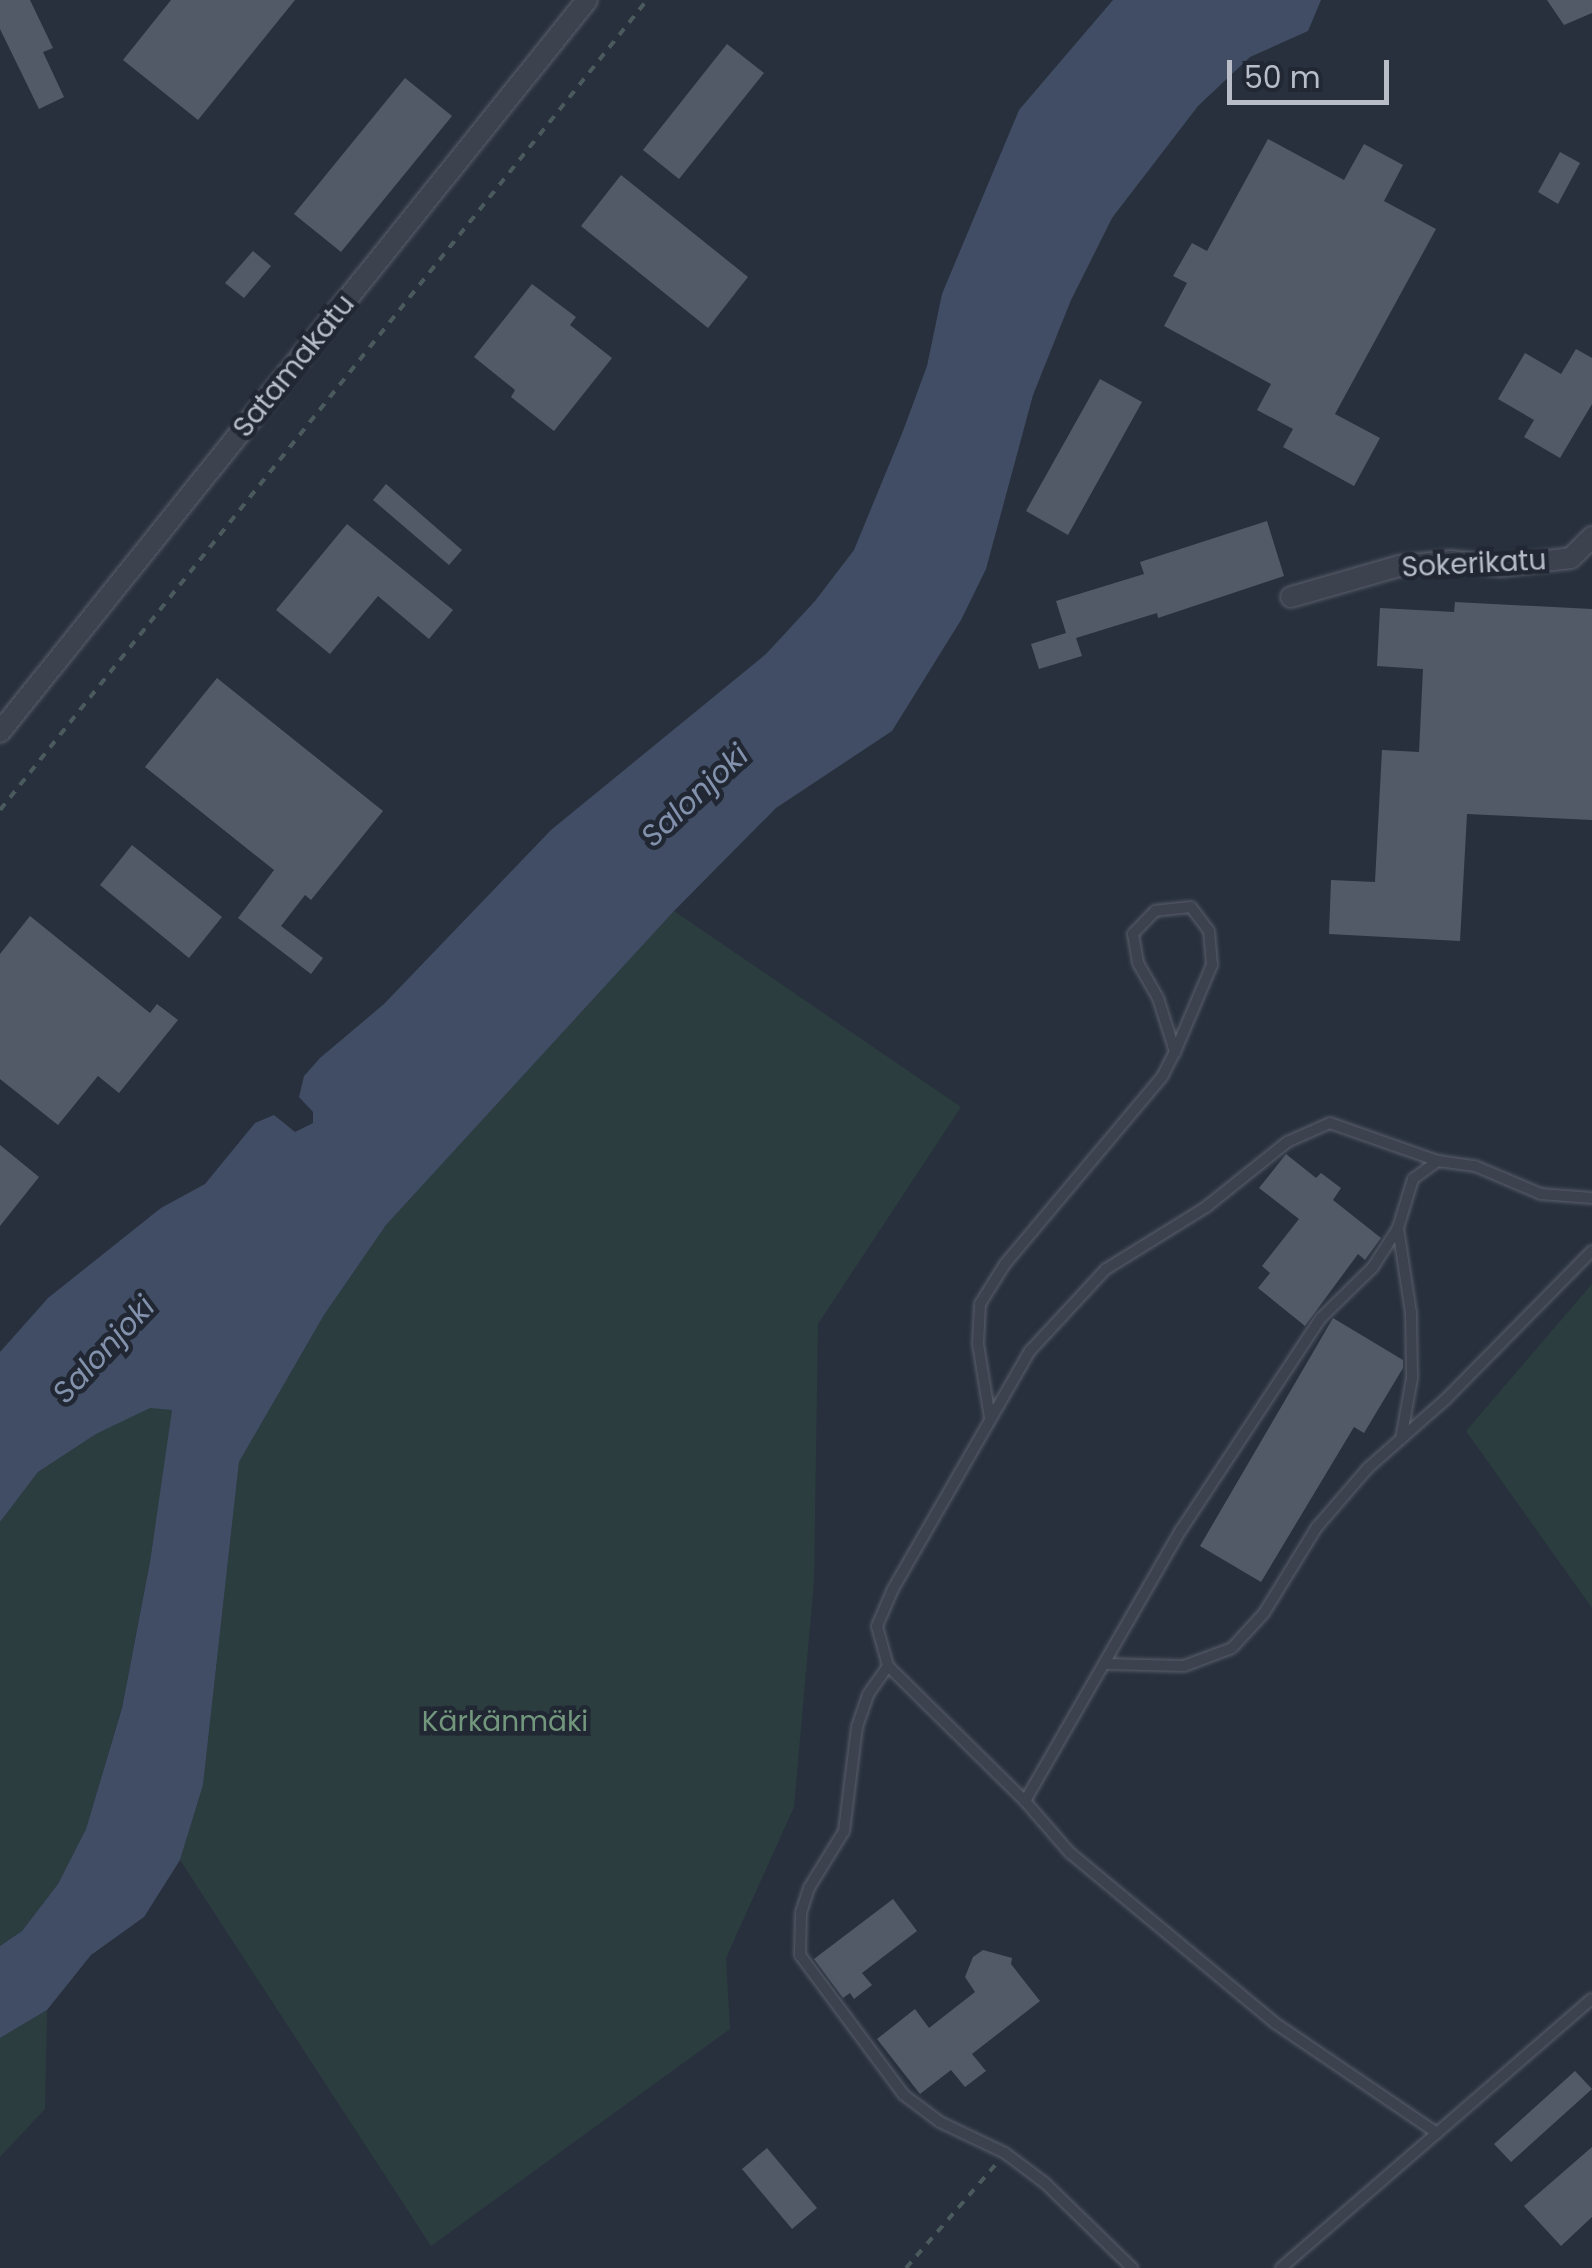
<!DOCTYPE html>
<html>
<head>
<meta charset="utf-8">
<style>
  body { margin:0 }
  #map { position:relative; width:1592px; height:2268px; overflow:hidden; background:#28303d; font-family:Poppins,sans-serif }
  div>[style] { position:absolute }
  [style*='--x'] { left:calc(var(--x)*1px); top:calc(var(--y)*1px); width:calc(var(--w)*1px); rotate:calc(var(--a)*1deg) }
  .green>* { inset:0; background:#2b3d3f }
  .water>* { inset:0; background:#404d64 }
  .building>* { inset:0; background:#525a68 }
  .path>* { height:4px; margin-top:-2px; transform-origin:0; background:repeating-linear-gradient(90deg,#4a5a5d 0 8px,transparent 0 16px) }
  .roads { filter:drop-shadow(0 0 2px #5a606b) drop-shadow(0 0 2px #5a606b) }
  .lane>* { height:10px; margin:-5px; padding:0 5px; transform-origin:5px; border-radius:5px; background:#3c424e }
  .street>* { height:20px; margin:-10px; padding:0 10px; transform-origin:10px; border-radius:10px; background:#3c424e }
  span { translate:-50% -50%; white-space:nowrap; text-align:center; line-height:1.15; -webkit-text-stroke:9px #212733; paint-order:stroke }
  .street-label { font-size:28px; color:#b8bdc8 }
  .park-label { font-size:28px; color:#72977d }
  .water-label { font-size:30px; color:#8392ac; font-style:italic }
  .scale { position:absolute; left:1227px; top:60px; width:162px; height:45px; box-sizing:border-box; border:5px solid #b8bdc8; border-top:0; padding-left:12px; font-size:30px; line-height:35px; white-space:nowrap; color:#b8bdc8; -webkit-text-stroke:8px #212733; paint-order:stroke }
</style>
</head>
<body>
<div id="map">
  <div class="green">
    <div style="clip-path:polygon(674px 911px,961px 1107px,818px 1324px,814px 1581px,794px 1807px,726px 1958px,730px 2029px,431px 2246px,180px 1860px,203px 1785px,239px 1462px,324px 1315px,386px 1225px)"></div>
    <div style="clip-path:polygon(1592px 1284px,1592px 1608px,1466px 1431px)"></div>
    <div style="clip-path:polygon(150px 1407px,173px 1409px,150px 1562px,122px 1707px,86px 1829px,58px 1884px,22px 1931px,0 1946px,0 1522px,38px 1472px,96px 1434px)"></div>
    <div style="clip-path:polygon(47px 2010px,45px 2109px,0 2157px,0 2038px)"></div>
  </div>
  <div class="water">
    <div style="clip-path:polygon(1113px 0,1321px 0,1308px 31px,1250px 57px,1198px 106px,1112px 218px,1071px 300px,1033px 395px,986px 569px,961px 620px,892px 731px,776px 808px,674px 911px,386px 1225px,324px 1315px,239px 1462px,203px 1785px,180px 1860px,144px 1917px,91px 1955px,47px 2010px,0 2038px,0 1946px,22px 1931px,58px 1884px,86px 1829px,122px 1708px,150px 1562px,172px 1410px,150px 1408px,96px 1434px,38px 1472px,0 1522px,0 1352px,48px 1298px,161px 1208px,205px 1184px,255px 1123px,274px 1115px,295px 1132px,313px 1123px,313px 1112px,299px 1097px,304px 1076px,320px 1058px,384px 1004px,551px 830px,766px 654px,815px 601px,854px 550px,903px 431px,927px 366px,942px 294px,1019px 110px)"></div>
  </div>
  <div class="building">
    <div style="clip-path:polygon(0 0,30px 0,53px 48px,43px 52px,64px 97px,39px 109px,0 29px)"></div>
    <div style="clip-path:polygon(171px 0,295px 0,198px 120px,123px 60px)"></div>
    <div style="clip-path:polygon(1547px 0,1592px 0,1592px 13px,1564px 25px)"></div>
    <div style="clip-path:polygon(727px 44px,764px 73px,679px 179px,643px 150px)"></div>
    <div style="clip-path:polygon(405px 78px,452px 116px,341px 252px,294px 214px)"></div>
    <div style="clip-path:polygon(1268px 139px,1344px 180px,1364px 144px,1403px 165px,1384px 201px,1436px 229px,1335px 414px,1380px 438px,1354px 486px,1283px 447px,1293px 429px,1257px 410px,1271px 384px,1164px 326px,1187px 283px,1173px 276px,1192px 243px,1207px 251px)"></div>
    <div style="clip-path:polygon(1560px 152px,1580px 163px,1558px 204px,1538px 192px)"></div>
    <div style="clip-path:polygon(621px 175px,748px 277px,708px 328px,581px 226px)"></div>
    <div style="clip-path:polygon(253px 251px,271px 266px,244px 298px,225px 283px)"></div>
    <div style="clip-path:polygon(532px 284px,576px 317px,570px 325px,612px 358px,554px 431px,511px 397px,515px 390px,474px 357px)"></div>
    <div style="clip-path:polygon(1576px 349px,1592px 358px,1592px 404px,1560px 458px,1524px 437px,1534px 420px,1498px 399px,1525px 353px,1561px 374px)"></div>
    <div style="clip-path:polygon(1100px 379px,1142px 402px,1068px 535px,1026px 511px)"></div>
    <div style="clip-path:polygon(386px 484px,462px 550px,449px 565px,373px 500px)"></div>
    <div style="clip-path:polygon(1267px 521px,1284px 576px,1158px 618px,1157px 613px,1076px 638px,1082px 656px,1039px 669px,1031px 644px,1066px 633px,1056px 601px,1144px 574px,1140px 562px)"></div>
    <div style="clip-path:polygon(347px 524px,453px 610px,429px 639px,378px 596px,330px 654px,276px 610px)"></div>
    <div style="clip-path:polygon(1455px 602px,1592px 609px,1592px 820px,1467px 814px,1460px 941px,1329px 934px,1331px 880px,1375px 882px,1382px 750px,1419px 752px,1423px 669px,1377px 666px,1380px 608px,1454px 612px)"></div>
    <div style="clip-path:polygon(217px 678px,383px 811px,311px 900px,305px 895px,281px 926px,323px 958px,311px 974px,238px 918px,274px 870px,145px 767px)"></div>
    <div style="clip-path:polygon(132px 845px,222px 917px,189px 958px,100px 885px)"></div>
    <div style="clip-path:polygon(30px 916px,150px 1013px,157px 1004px,178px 1020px,119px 1093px,98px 1076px,58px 1125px,0 1079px,0 954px)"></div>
    <div style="clip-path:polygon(0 1145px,39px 1177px,0 1226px)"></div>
    <div style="clip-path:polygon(1286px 1154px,1316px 1178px,1321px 1173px,1341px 1188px,1333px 1200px,1381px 1238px,1365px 1260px,1358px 1254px,1305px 1326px,1258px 1288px,1270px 1273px,1262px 1266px,1299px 1219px,1259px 1188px)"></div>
    <div style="clip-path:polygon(1333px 1318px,1403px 1360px,1403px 1368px,1364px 1433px,1354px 1427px,1261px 1582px,1200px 1546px)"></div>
    <div style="clip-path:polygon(893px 1899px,917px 1931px,862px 1973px,872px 1985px,854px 1999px,850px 1993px,843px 1998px,814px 1959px)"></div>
    <div style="clip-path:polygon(983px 1950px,1012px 1958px,1011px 1964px,1040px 2001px,972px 2054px,986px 2071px,965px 2087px,951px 2070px,920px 2094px,877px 2039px,915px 2009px,929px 2028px,975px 1992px,965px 1977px,973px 1957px)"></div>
    <div style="clip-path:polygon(1575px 2071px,1592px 2089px,1511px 2162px,1494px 2144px)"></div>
    <div style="clip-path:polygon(1592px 2147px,1592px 2217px,1561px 2246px,1524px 2206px)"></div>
    <div style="clip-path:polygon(767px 2148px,817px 2208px,792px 2229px,742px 2169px)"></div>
  </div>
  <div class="path">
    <div style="--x:0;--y:810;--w:1037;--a:-51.38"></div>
    <div style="--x:906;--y:2268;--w:138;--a:-49.1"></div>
  </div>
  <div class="roads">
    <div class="lane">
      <div style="--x:1398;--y:1228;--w:86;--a:81.3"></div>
      <div style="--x:1411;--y:1313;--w:65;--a:89.1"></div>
      <div style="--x:1412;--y:1378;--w:62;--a:100.2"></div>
      <div style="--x:990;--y:1418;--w:75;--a:-99.2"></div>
      <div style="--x:978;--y:1344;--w:40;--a:-87.1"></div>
      <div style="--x:980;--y:1304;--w:47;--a:-58"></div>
      <div style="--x:1005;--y:1264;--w:244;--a:-50"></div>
      <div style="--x:1162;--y:1077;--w:28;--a:-63"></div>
      <div style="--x:1175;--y:1052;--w:95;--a:-67"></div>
      <div style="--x:1212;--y:965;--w:34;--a:-95"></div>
      <div style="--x:1209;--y:931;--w:30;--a:-127"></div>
      <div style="--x:1191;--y:907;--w:36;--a:174"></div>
      <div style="--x:1155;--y:911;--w:32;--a:134"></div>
      <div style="--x:1133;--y:934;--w:29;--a:80"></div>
      <div style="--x:1138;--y:963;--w:40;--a:60.3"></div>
      <div style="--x:1158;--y:998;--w:57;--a:72.5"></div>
      <div style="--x:1107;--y:1664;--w:77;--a:1.5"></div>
      <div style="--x:1184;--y:1666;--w:51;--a:-20.6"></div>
      <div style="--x:1232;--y:1648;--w:47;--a:-47.6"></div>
      <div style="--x:1264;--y:1613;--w:101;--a:-58.4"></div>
      <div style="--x:1317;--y:1527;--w:78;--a:-49.2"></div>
      <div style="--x:1368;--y:1468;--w:104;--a:-41.5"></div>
      <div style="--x:1446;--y:1399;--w:208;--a:-45.4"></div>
      <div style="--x:888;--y:1666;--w:35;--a:125"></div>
      <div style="--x:868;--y:1695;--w:34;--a:109"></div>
      <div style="--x:857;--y:1727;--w:105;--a:97.1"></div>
      <div style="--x:844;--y:1831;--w:67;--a:121.6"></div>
      <div style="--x:809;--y:1888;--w:26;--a:108"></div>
      <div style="--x:801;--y:1913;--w:42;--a:91.4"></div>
      <div style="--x:800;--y:1955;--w:174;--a:53.4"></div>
      <div style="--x:904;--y:2095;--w:45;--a:36.9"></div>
      <div style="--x:940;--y:2122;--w:72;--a:25.5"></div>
      <div style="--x:1005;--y:2153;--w:50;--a:36.9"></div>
      <div style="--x:1045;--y:2183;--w:122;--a:44.3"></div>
      <div style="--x:1025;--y:1801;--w:313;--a:-60.1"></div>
      <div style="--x:1181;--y:1530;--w:254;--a:-56.6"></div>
      <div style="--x:1321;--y:1318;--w:73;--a:-44.4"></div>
      <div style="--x:1373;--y:1267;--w:46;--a:-57.3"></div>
      <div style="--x:1398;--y:1228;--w:51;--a:-73"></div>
      <div style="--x:1413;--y:1179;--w:31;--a:-36"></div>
      <div style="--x:1437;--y:2133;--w:196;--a:-145.8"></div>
      <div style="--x:1275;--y:2023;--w:266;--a:-140.3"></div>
      <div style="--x:1070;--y:1853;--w:69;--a:-130.9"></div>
      <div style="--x:1025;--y:1801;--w:192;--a:-135.4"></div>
      <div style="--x:888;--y:1666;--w:41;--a:-105.4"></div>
      <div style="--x:877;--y:1626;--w:40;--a:-66.6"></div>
      <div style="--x:893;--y:1589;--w:275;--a:-60.1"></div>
      <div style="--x:1030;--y:1351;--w:112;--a:-47.2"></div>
      <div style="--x:1106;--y:1269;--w:118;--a:-31.8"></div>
      <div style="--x:1206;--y:1207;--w:104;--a:-38.7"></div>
      <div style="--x:1287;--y:1142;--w:47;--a:-23.8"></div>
      <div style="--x:1330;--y:1123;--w:114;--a:19.4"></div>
      <div style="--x:1438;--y:1161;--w:37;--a:8"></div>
      <div style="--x:1475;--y:1166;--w:72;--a:23"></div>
      <div style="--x:1541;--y:1194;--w:51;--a:4.5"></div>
      <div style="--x:1281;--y:2268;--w:411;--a:-40.9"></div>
    </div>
    <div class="street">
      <div style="--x:1291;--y:597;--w:112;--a:-16"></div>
      <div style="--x:1399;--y:566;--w:52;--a:-5.5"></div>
      <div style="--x:1451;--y:561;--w:50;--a:5.7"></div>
      <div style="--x:1501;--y:566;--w:70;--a:-6.5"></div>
      <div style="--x:1571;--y:558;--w:30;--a:-45"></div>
      <div style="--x:0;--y:732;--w:938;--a:-51.27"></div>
    </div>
  </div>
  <div class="street-label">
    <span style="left:294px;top:366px;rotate:-51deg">Satamakatu</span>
    <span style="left:1474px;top:564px;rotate:-3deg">Sokerikatu</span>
  </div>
  <div class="park-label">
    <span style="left:505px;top:1722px">Kärkänmäki</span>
  </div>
  <div class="water-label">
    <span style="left:695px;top:796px;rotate:-43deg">Salonjoki</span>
    <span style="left:104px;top:1350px;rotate:-47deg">Salonjoki</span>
  </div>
  <div class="scale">50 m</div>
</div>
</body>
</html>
